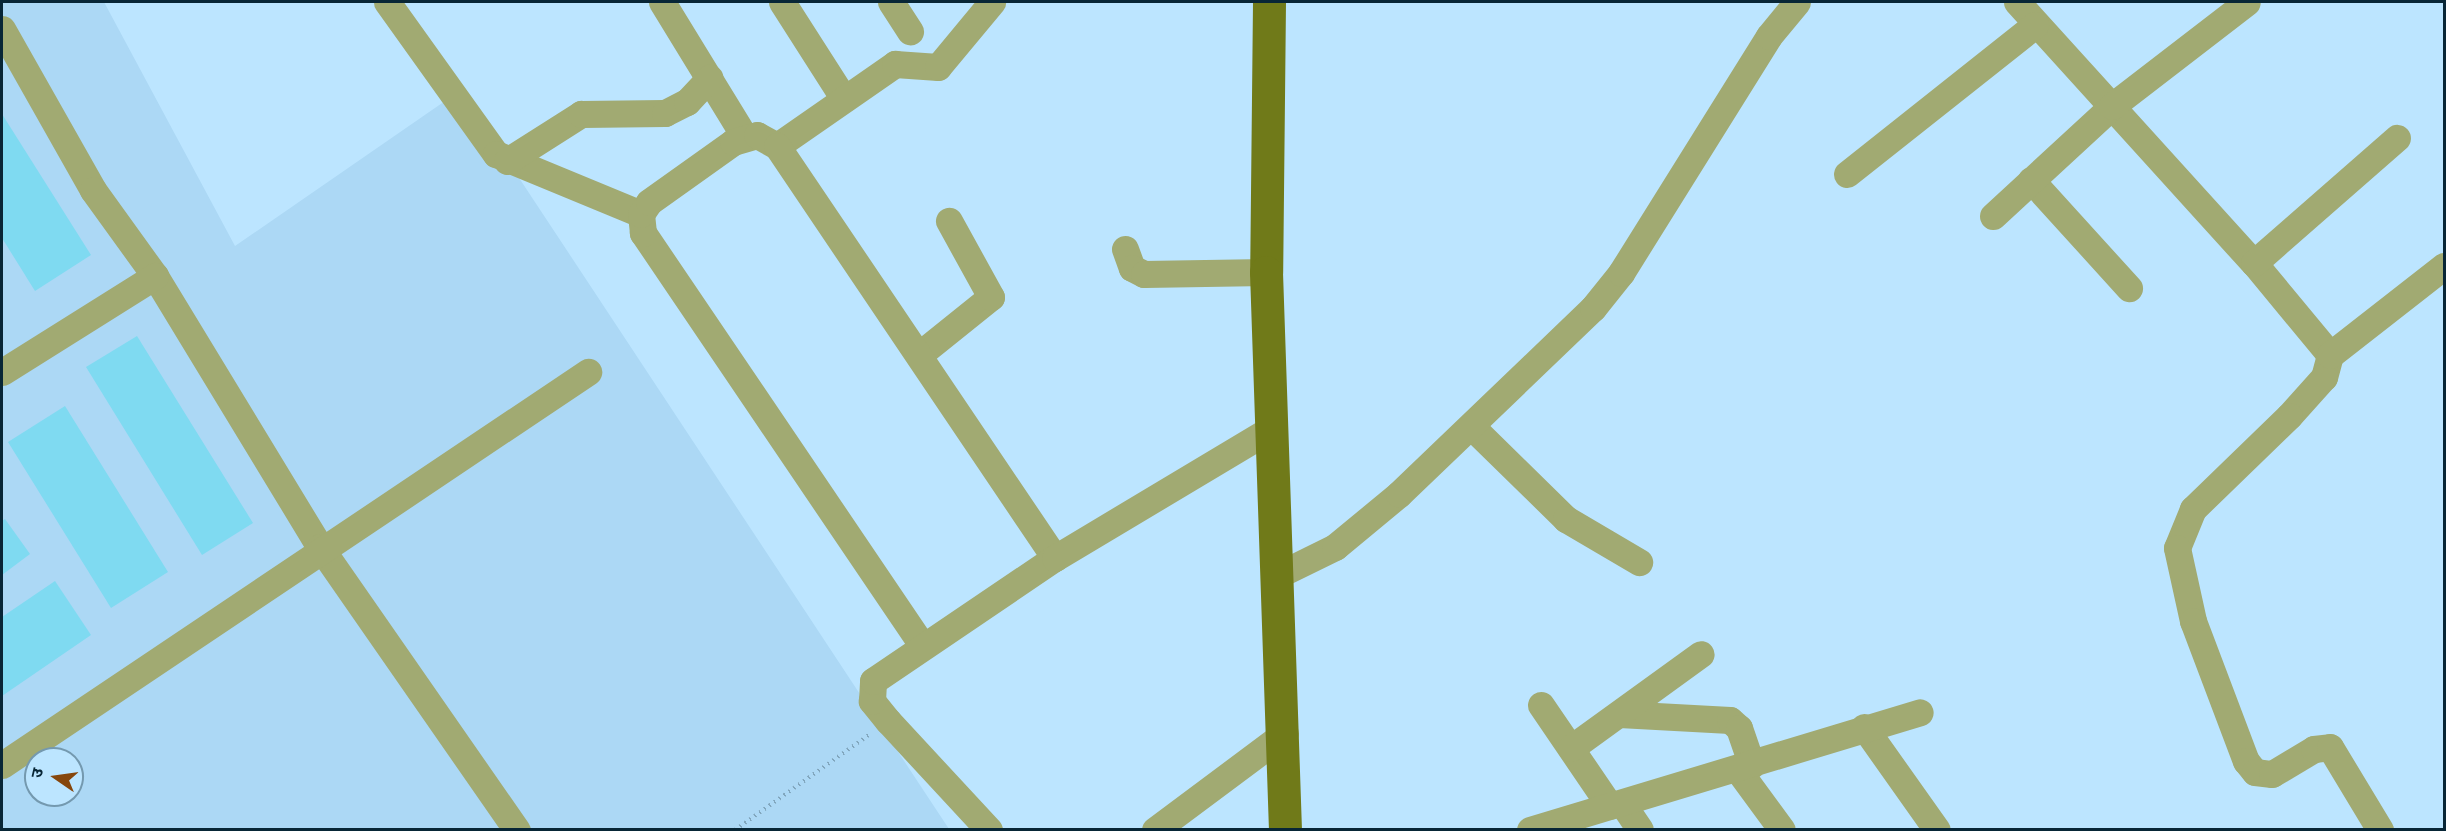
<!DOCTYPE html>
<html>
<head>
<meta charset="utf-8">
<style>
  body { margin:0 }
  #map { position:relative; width:2446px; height:831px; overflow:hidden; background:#bce5ff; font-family:"Sofia Sans Condensed","Noto Sans Devanagari",sans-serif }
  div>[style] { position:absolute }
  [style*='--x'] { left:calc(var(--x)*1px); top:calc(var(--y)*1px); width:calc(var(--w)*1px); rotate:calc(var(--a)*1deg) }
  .built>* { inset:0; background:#acd8f5 }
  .building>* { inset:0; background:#7fdaf1 }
  .path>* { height:4px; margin-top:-2px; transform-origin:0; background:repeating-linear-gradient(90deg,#81a6bd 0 1.5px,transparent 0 6px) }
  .minor>* { height:27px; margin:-13.5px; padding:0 13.5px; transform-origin:13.5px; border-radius:13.5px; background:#a1aa72 }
  .major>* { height:33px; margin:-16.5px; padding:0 16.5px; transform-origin:16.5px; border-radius:16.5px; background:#707a19 }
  span { translate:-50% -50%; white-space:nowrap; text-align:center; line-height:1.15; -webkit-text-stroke:5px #bce5ff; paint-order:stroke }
  .frame { position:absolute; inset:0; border:3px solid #082636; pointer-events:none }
  .north { position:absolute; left:24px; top:747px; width:60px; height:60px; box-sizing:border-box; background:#bce5ff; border:2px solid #7499af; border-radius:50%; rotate:283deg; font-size:16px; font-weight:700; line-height:24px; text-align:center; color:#082636 }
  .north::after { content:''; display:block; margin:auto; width:21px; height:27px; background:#86460c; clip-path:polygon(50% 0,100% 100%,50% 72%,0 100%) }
</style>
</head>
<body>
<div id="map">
  <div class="built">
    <div style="clip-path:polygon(evenodd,2px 2px,104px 2px,235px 246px,461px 90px,949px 829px,2px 830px,2px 2px,36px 759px,72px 759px,72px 795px,36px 795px,36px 759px)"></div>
  </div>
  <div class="building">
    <div style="clip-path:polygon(2px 114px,91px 255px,35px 291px,2px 238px)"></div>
    <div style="clip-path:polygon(137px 336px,253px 523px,202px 555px,86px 367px)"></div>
    <div style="clip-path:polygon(65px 406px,168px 572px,111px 608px,8px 442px)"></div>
    <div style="clip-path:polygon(5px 519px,30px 554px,2px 575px,2px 521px)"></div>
    <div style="clip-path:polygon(55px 581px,91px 635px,2px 696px,2px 617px)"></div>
  </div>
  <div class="path">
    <div style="--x:735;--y:830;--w:166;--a:-35.4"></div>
  </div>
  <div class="minor">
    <div style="--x:387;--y:2;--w:187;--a:54.4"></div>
    <div style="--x:496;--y:154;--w:157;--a:22.5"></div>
    <div style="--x:662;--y:2;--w:157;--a:58.5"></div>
    <div style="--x:782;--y:2;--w:115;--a:57.4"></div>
    <div style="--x:891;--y:2;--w:35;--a:57"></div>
    <div style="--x:2017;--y:2;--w:353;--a:47.8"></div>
    <div style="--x:2254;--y:263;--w:119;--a:50.4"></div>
    <div style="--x:2330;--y:355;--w:23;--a:105"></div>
    <div style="--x:2324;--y:377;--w:52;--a:131.9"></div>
    <div style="--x:2289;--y:416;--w:134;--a:135.9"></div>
    <div style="--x:2193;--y:509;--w:42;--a:112.3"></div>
    <div style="--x:2177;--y:548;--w:75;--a:77.6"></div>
    <div style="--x:2193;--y:621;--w:150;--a:69.3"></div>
    <div style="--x:2246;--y:761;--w:14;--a:51"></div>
    <div style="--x:2255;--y:772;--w:17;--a:7"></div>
    <div style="--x:2272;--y:774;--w:49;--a:-30.8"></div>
    <div style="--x:2314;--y:749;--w:16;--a:-7"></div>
    <div style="--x:2330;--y:747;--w:97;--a:58.9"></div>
    <div style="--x:2;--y:29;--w:185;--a:60.5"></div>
    <div style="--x:93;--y:190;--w:106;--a:54.2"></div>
    <div style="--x:155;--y:276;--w:317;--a:58.7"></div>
    <div style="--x:320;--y:547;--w:345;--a:55.2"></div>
    <div style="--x:777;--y:146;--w:144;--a:-34.8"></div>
    <div style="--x:895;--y:64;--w:43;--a:4"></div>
    <div style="--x:938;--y:67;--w:85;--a:-50.3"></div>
    <div style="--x:507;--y:161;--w:88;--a:-32.4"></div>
    <div style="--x:581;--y:114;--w:84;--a:-0.7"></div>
    <div style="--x:665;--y:113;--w:25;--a:-27"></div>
    <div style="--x:687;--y:102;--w:33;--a:-47"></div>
    <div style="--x:1847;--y:174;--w:240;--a:-38.4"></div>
    <div style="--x:2031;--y:180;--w:146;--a:47.8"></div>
    <div style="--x:1993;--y:216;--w:162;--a:-42.7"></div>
    <div style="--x:2112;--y:106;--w:170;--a:-37.6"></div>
    <div style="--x:1125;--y:249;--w:20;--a:70"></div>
    <div style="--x:1132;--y:268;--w:13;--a:27"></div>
    <div style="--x:1144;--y:274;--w:122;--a:-0.9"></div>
    <div style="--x:2254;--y:263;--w:190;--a:-41.2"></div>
    <div style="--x:920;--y:354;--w:91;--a:-38.8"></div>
    <div style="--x:991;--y:297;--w:87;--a:-118.9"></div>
    <div style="--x:2330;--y:355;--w:145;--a:-38"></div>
    <div style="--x:2;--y:372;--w:181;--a:-32.1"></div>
    <div style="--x:1471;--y:426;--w:133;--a:44.4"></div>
    <div style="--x:1566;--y:519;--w:85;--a:30.5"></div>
    <div style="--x:1276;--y:576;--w:66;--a:-26.2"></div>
    <div style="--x:1335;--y:547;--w:83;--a:-39.6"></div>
    <div style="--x:1399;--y:494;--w:269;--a:-43.8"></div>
    <div style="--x:1593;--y:308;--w:45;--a:-51.3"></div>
    <div style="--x:1621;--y:273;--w:279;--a:-58"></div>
    <div style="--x:1769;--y:36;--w:44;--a:-50.5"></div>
    <div style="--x:922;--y:645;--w:498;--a:-124.1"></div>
    <div style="--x:643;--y:233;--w:19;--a:-96"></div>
    <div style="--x:641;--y:214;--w:14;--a:-56"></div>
    <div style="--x:649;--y:202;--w:103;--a:-35.5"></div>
    <div style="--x:733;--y:142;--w:25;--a:-16"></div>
    <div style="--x:757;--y:135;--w:23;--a:29"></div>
    <div style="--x:777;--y:146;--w:497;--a:56"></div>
    <div style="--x:1541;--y:705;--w:122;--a:55.7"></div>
    <div style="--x:1619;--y:714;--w:111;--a:3.1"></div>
    <div style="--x:1730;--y:720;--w:12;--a:42"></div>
    <div style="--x:1739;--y:728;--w:39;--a:71"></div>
    <div style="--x:1864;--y:727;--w:126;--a:54.7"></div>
    <div style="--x:1571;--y:748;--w:160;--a:-35.9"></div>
    <div style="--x:2;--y:765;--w:706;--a:-33.85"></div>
    <div style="--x:1738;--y:770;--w:74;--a:53.7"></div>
    <div style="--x:1622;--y:803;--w:32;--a:56"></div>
    <div style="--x:989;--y:830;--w:149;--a:-132.8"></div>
    <div style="--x:888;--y:721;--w:26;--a:-129"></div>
    <div style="--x:872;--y:701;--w:20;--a:-87"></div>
    <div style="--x:873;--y:681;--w:220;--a:-34.1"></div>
    <div style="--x:1055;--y:558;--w:253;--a:-30.9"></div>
    <div style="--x:1155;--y:830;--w:162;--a:-36.7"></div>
    <div style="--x:1530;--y:830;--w:407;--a:-16.8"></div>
  </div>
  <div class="major">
    <div style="--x:1269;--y:2;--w:270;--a:90.6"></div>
    <div style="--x:1266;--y:272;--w:558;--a:88.05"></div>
  </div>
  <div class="frame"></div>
  <div class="north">उ</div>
</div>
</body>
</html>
